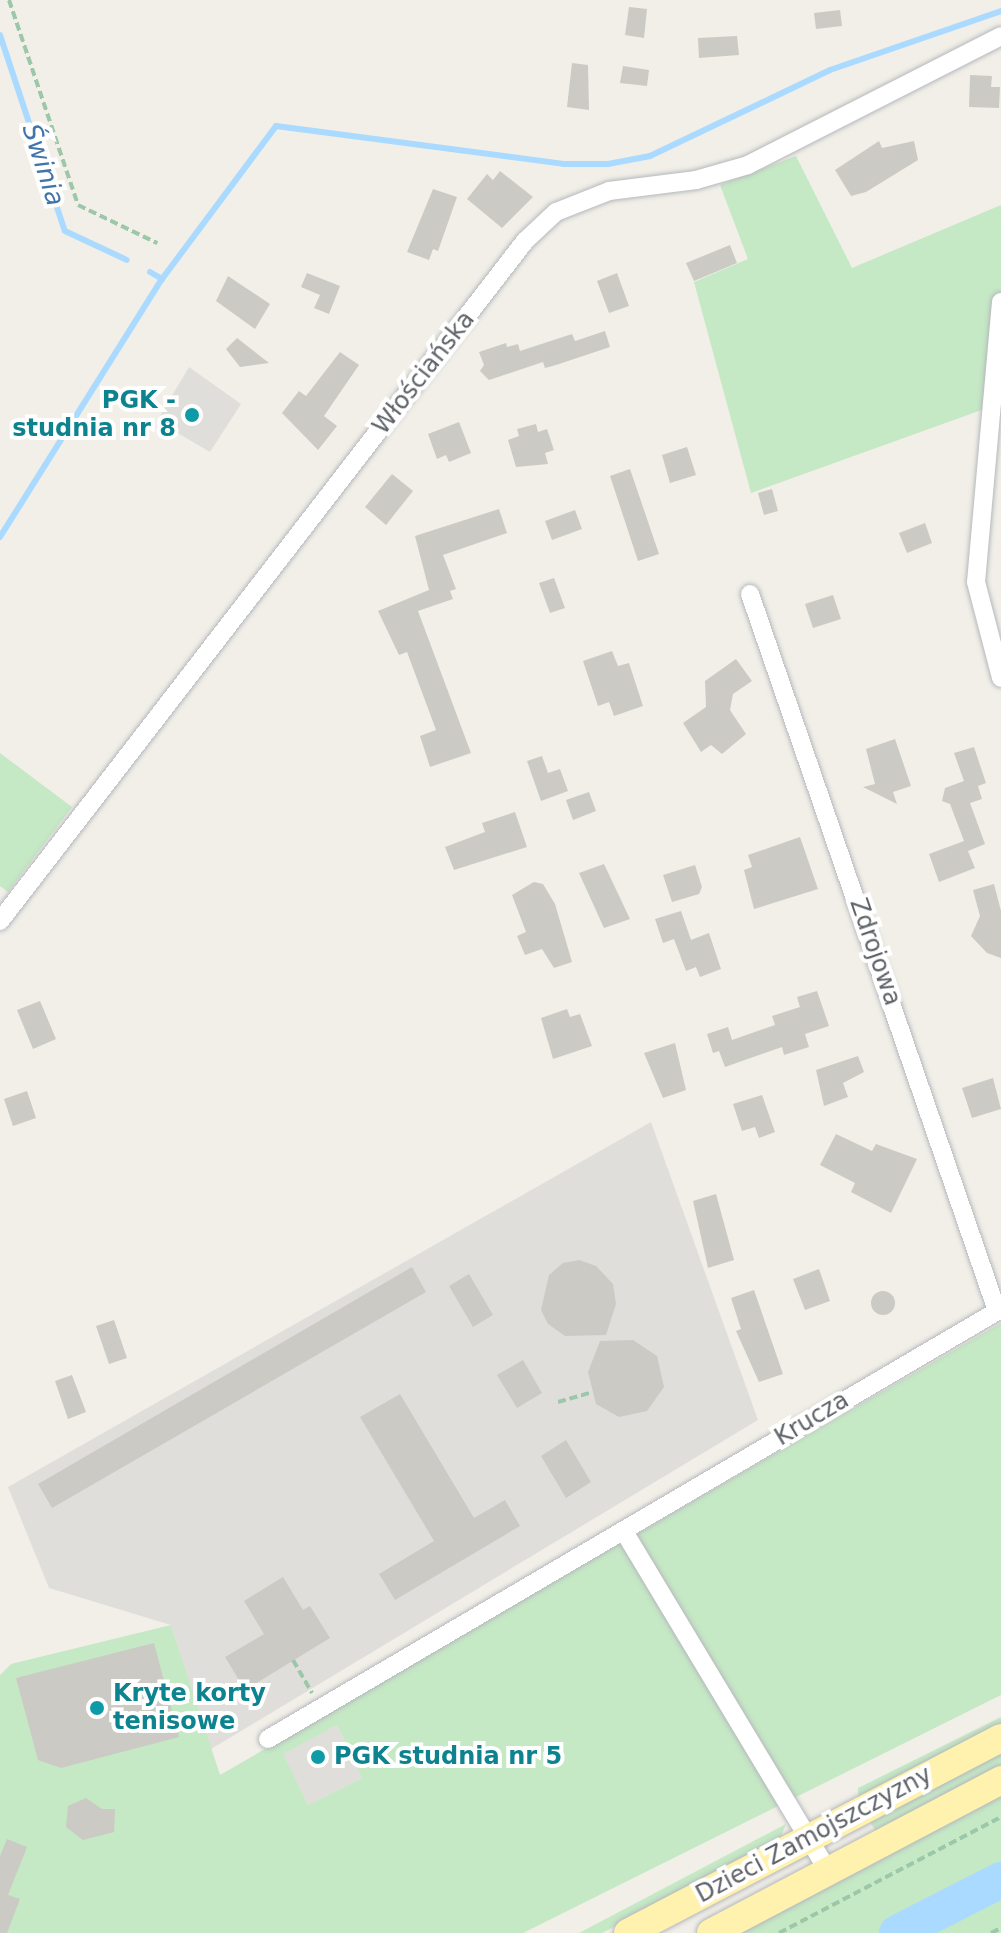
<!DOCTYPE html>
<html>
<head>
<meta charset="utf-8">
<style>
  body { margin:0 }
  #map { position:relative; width:1001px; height:1933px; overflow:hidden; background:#f1efe8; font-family:"DejaVu Sans",sans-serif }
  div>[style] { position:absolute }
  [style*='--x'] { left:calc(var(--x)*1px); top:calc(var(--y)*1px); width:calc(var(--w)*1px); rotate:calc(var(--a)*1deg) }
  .industrial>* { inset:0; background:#e0deda }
  .green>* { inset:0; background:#c5e8c5 }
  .stream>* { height:6px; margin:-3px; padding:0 3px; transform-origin:3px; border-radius:3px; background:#aadaff }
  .river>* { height:36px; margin:-18px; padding:0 18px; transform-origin:18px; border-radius:18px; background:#aadaff }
  .building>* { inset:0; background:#cccac5 }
  .round { border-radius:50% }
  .path>* { height:4px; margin-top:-2px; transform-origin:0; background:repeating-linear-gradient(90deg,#9cc7a9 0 8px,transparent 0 12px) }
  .roads { filter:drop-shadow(0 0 2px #b5b8bc) drop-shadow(0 0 2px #b5b8bc) }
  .street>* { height:18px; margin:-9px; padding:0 9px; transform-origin:9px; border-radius:9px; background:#fff }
  .primary>* { height:28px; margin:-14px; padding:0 14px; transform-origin:14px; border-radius:14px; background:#fff2af }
  .dots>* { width:22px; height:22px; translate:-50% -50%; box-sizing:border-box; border:4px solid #fff; border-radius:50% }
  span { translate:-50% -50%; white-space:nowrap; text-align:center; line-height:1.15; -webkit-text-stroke:8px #fff; paint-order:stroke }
  .street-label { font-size:24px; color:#5f6368 }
  .culture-label { font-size:24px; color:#0d838f; font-weight:700 }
  .right { translate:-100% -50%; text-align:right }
  .left { translate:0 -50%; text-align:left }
  .water-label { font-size:26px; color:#4174aa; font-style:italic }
</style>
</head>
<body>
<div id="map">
  <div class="industrial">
    <div style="clip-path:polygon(189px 367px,241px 404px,210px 452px,157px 421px)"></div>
    <div style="clip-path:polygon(651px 1122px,758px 1420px,211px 1749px,171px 1625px,49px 1588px,8px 1487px)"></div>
    <div style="clip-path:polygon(337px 1725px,362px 1778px,308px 1805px,282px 1754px)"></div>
  </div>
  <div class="green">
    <div style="clip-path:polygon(796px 156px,852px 268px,1001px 205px,1001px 403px,751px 493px,694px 282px,748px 259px,720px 185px)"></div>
    <div style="clip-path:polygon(0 753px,72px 807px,8px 892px,0 886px)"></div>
    <div style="clip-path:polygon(evenodd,1001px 1323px,1001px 1695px,523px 1933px,0 1933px,0 1675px,11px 1664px,171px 1625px,220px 1775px,1001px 1323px,337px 1725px,362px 1778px,308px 1805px,283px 1754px,337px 1725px)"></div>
    <div style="clip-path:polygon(1001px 1717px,1001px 1725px,858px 1800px,858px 1788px)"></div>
    <div style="clip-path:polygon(1001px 1751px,1001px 1765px,877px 1833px,869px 1820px)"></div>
    <div style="clip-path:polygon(1001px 1794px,1001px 1933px,740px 1933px)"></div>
    <div style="clip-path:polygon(786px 1824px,779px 1841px,602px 1933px,579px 1933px)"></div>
  </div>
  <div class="stream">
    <div style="--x:0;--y:35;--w:206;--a:71.7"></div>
    <div style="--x:65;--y:231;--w:68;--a:25.1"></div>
    <div style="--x:150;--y:272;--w:14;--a:30"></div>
    <div style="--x:0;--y:537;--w:305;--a:-57.9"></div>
    <div style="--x:162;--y:279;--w:191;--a:-53.3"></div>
    <div style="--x:276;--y:126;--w:290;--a:7.5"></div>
    <div style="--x:564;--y:164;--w:44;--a:0"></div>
    <div style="--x:608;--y:164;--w:43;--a:-10.8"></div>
    <div style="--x:650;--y:156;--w:199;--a:-25.5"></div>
    <div style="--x:830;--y:70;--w:181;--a:-19"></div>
  </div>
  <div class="river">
    <div style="--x:897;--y:1933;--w:117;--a:-27"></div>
  </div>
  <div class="building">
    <div style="clip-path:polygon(629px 7px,647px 9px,644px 38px,625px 35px)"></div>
    <div style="clip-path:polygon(840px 10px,842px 26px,816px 29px,814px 13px)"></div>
    <div style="clip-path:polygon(737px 36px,739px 55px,699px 58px,698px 38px)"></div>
    <div style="clip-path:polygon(572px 63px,588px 65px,589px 110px,567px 107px)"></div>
    <div style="clip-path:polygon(623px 66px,649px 70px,647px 86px,620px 83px)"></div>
    <div style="clip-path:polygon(970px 75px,992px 76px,991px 87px,1000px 87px,999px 108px,969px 107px)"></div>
    <div style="clip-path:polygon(879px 141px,882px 148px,914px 141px,918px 160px,866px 192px,851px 196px,835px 170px)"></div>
    <div style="clip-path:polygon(500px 171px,533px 197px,502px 228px,467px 199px,487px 174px,493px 180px)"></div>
    <div style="clip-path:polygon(433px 189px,457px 197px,438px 251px,433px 249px,429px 260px,407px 252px)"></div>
    <div style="clip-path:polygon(730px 245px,737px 263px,694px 281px,686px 263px)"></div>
    <div style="clip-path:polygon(307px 273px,340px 286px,329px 314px,314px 308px,320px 295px,301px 287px)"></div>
    <div style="clip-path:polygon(617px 273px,629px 306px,609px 313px,597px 281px)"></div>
    <div style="clip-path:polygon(228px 276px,270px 304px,255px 329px,216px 301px)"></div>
    <div style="clip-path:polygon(605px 331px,610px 347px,556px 365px,545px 368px,543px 362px,489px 380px,480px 371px,484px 365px,479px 352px,506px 343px,507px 347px,518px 344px,520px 351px,572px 334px,575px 341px)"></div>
    <div style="clip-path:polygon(237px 338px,269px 363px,240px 367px,226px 349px)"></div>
    <div style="clip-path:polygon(340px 352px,359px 365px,324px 416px,337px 426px,318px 450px,282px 413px,299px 391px,306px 396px)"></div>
    <div style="clip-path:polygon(459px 422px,471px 453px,449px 462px,446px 455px,437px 459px,428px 434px)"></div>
    <div style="clip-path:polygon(536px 424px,538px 432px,547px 429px,554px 450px,545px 453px,548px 464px,516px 467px,508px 440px,519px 436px,517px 429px)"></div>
    <div style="clip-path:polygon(687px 447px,696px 475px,670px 483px,662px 455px)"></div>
    <div style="clip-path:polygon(630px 469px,659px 554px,638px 561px,610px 476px)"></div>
    <div style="clip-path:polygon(392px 474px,413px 491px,386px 525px,365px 507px)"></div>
    <div style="clip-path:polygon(772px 489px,778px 511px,764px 515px,758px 493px)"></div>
    <div style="clip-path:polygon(499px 509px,507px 533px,443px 555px,456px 589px,450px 591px,453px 599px,418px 611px,471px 753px,430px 767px,420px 736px,436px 730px,407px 652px,399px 655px,378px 611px,429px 590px,415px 536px)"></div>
    <div style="clip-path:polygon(575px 510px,582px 529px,552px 540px,545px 521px)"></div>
    <div style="clip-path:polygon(925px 523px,932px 543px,907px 553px,899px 533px)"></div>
    <div style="clip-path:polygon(554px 578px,565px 608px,550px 613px,539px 583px)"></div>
    <div style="clip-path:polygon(833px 595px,841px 619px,813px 628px,805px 604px)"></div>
    <div style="clip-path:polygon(612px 651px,618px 666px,629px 663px,643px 706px,614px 716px,609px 702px,598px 706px,583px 661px)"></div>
    <div style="clip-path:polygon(736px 659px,752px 681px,733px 694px,730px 710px,746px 734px,722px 754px,711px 745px,701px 752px,683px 723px,706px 707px,705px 681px)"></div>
    <div style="clip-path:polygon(895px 739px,911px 786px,893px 792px,897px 804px,863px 787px,875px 784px,866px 749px)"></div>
    <div style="clip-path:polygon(974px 747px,986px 783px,978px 786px,982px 799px,970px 803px,985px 844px,968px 851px,975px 868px,939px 882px,929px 854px,964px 841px,950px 804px,942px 801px,945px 788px,964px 781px,954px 753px)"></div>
    <div style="clip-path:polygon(542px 756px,548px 773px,560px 769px,568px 791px,541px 801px,527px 761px)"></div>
    <div style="clip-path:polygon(589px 792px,596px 811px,573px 820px,566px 800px)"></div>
    <div style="clip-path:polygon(515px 812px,527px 847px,454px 870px,445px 847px,485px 832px,482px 823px)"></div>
    <div style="clip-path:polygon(800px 837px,818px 889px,754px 909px,744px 870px,752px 867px,748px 855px)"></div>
    <div style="clip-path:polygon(604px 864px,630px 919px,604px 928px,579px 873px)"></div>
    <div style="clip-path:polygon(695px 865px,702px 887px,699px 894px,672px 902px,663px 875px)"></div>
    <div style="clip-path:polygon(534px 882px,543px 884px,555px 904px,572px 962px,554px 968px,542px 949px,525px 955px,517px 936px,526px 932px,512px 895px)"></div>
    <div style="clip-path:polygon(994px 884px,1001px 911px,1001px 958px,987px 953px,971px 936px,980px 916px,973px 890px)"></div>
    <div style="clip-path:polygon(681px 911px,691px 940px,709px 933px,721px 969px,700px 977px,696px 967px,686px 971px,674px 939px,663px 943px,655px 919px)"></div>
    <div style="clip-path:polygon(817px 991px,829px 1026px,805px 1034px,809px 1047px,784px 1055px,782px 1047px,725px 1067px,719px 1051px,713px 1053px,707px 1034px,728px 1027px,732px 1040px,775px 1025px,772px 1016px,800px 1007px,797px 997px)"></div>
    <div style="clip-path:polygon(40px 1001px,56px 1039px,33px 1049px,17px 1010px)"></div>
    <div style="clip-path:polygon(567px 1009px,570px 1017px,580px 1014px,592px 1046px,553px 1059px,541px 1018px)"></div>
    <div style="clip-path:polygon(675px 1043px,686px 1090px,663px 1098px,644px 1053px)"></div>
    <div style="clip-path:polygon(858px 1056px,864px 1072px,843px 1083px,848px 1097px,824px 1106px,816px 1070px)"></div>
    <div style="clip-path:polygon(993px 1078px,1001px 1109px,972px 1118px,962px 1088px)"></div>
    <div style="clip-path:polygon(27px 1091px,36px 1118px,13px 1126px,4px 1099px)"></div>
    <div style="clip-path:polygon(762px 1095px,775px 1132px,759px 1138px,755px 1127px,742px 1131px,733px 1104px)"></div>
    <div style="clip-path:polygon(836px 1134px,872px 1151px,876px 1144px,917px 1159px,891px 1213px,851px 1192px,855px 1183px,820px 1165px)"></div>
    <div style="clip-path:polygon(716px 1194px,734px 1260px,708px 1268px,693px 1201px)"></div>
    <div style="clip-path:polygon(579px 1260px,596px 1266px,613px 1284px,616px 1304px,606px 1335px,565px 1336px,548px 1324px,541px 1310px,549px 1275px,563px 1263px)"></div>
    <div style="clip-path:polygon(412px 1267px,426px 1292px,52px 1508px,38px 1484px)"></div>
    <div style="clip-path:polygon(819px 1269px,830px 1301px,805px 1310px,793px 1279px)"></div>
    <div style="clip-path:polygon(469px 1274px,493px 1315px,473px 1327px,449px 1286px)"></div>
    <div style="clip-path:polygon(754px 1290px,783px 1374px,759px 1382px,736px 1331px,741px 1329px,731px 1298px)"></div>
    <div class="round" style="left:871px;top:1291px;width:24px;height:24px"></div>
    <div style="clip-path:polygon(114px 1320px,127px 1358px,109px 1364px,96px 1326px)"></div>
    <div style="clip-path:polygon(633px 1340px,657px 1356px,664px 1387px,647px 1411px,619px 1417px,596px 1404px,588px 1372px,600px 1341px)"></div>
    <div style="clip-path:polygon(523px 1360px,542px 1393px,517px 1408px,497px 1375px)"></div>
    <div style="clip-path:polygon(72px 1375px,86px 1412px,68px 1419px,55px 1381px)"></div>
    <div style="clip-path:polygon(400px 1394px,474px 1518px,505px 1500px,520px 1526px,395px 1600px,379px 1574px,434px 1541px,360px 1417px)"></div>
    <div style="clip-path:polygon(566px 1440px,591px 1482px,566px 1498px,541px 1456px)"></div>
    <div style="clip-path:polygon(283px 1577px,303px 1610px,310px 1606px,330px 1638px,245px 1690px,225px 1657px,264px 1634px,244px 1601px)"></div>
    <div style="clip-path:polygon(154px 1643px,179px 1737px,61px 1768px,38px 1760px,16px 1678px)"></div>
    <div style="clip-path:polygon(86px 1798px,102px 1809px,115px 1809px,114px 1832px,83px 1840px,66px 1827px,68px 1806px)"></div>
    <div style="clip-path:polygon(7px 1839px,27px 1847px,8px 1895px,20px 1899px,7px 1933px,0 1933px,0 1856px)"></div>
  </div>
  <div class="path">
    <div style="--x:9;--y:0;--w:216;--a:71.4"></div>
    <div style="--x:78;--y:205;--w:88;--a:25.7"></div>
    <div style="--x:558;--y:1402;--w:33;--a:-16"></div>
    <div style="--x:293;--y:1660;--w:38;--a:60"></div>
    <div style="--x:779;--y:1933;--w:250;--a:-27.6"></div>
    <div style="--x:991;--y:1933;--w:11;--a:-27"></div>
  </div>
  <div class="roads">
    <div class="street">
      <div style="--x:1001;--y:302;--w:281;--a:95.1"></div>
      <div style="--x:976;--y:582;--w:99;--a:75.4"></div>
      <div style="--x:750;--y:594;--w:758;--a:70.99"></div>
      <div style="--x:0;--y:921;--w:859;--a:-52.33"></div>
      <div style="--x:525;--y:241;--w:42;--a:-43.1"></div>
      <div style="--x:556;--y:212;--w:57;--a:-21.6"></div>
      <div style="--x:609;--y:191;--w:88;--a:-7.2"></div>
      <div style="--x:696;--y:180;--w:54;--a:-16.1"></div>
      <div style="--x:748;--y:165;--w:284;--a:-27"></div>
      <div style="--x:625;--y:1533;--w:394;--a:59"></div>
      <div style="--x:268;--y:1739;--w:850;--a:-30.4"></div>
    </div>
    <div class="primary">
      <div style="--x:628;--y:1933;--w:421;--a:-27.6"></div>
      <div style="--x:711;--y:1933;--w:328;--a:-27.8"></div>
    </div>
  </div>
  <div class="dots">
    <div style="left:192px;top:415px;background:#0f9aa8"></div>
    <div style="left:97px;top:1708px;background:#0f9aa8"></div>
    <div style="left:318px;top:1757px;background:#0f9aa8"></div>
  </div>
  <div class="street-label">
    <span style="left:424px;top:373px;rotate:-52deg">Włościańska</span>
    <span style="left:875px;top:952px;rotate:71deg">Zdrojowa</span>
    <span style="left:812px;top:1419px;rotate:-31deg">Krucza</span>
    <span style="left:814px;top:1835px;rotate:-28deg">Dzieci Zamojszczyzny</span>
  </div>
  <div class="culture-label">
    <span class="right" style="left:176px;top:415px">PGK -<br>studnia nr 8</span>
    <span class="left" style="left:113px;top:1708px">Kryte korty<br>tenisowe</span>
    <span class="left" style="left:334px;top:1757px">PGK studnia nr 5</span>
  </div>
  <div class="water-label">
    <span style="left:43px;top:165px;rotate:72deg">Świnia</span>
  </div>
</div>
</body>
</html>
